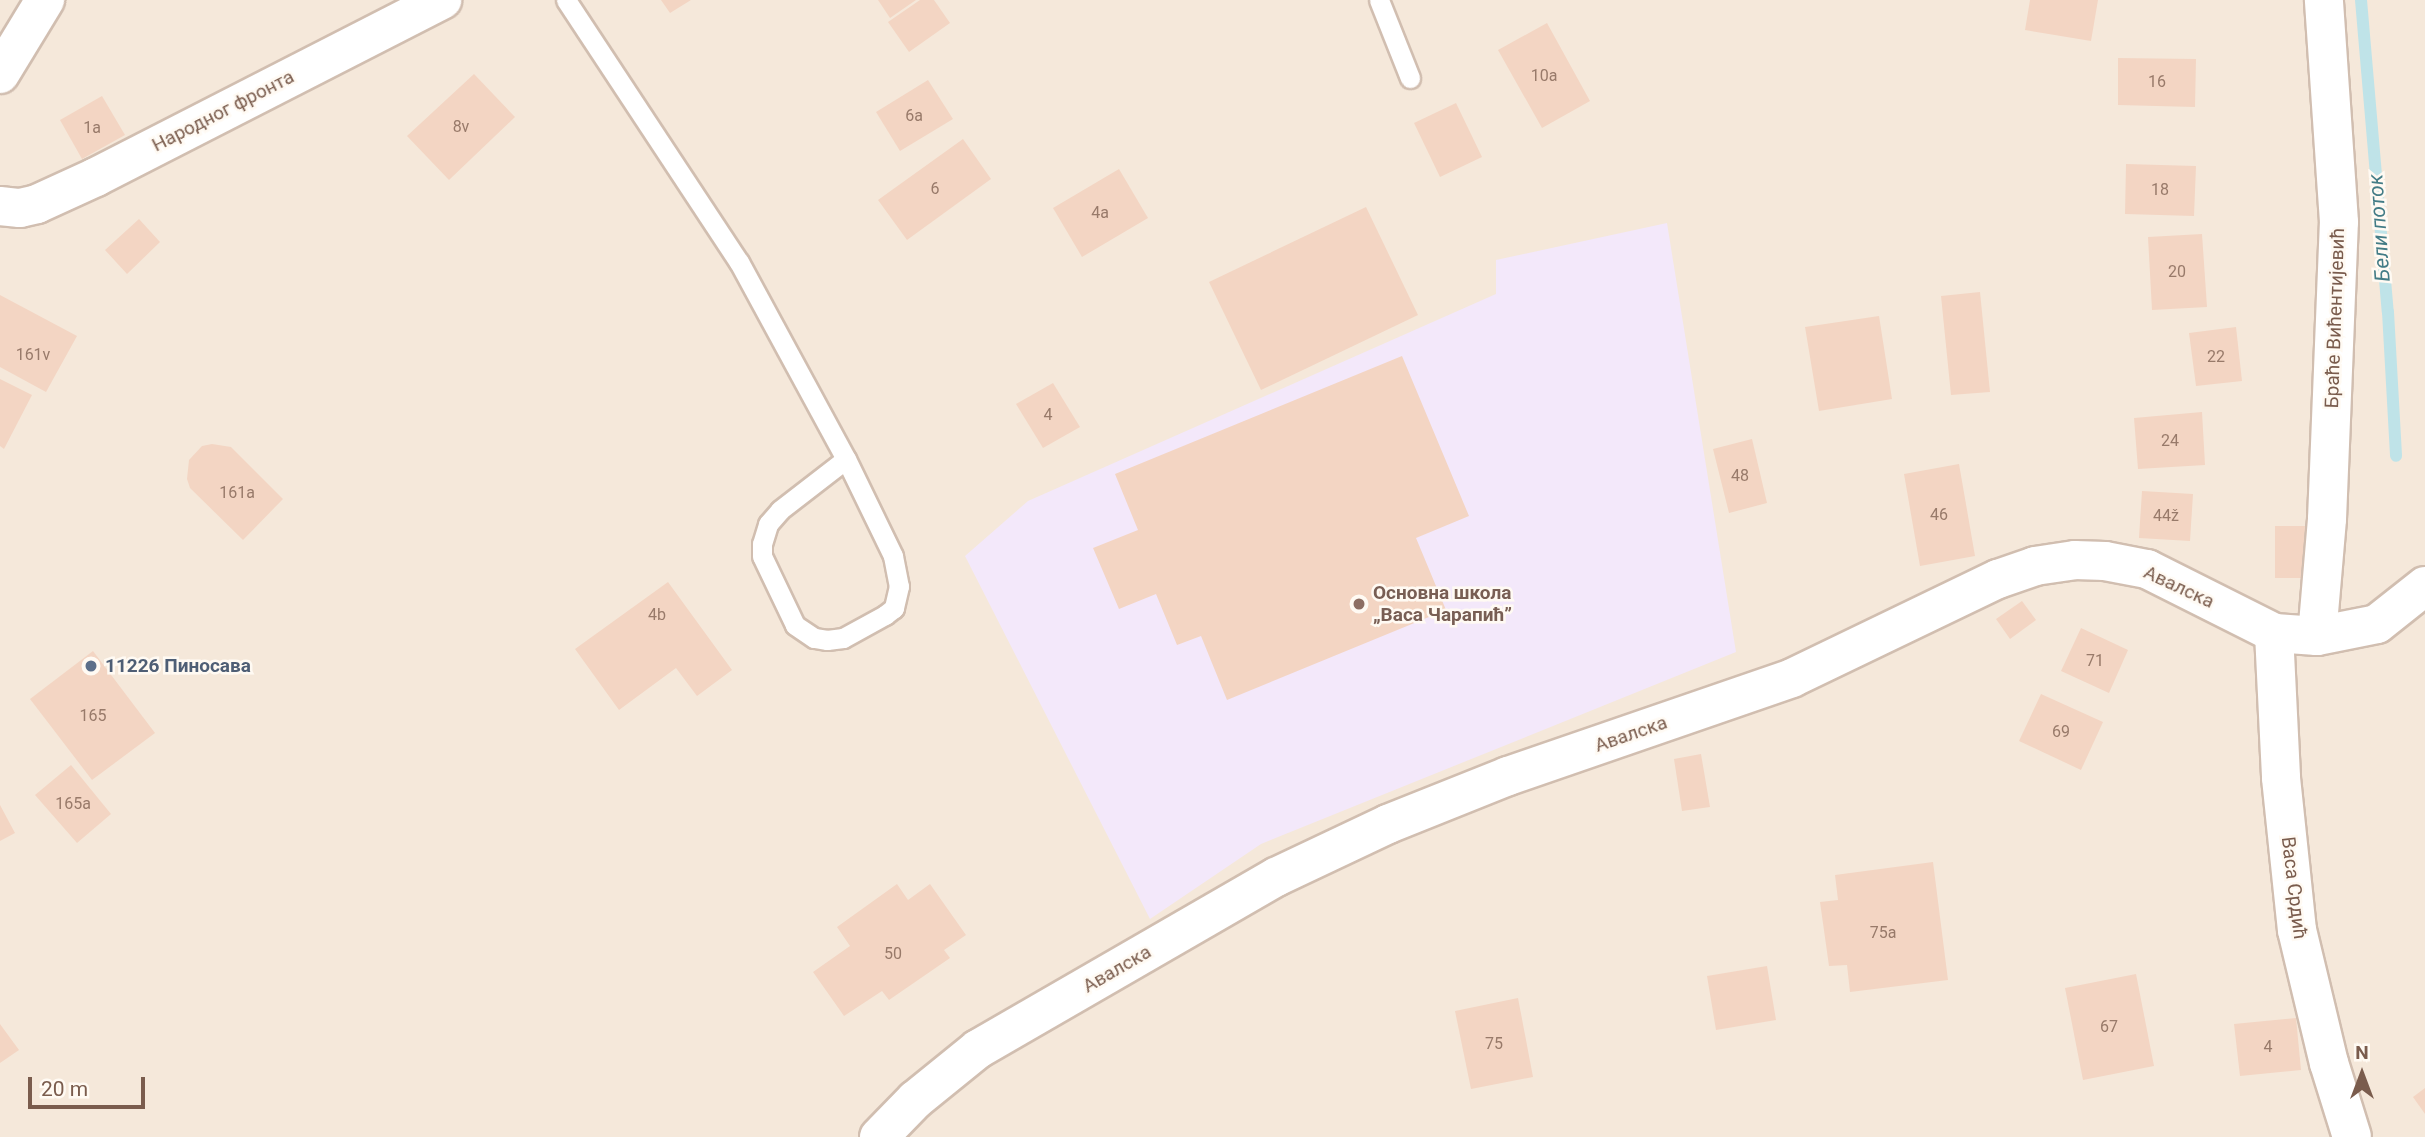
<!DOCTYPE html>
<html>
<head>
<meta charset="utf-8">
<style>
	body { margin:0 }
	#map { position:relative; width:2425px; height:1137px; overflow:hidden; background:#fdf6ec; font-family:Roboto,sans-serif }
	div>[style] { position:absolute }
	[style*='--x'] { left:calc(var(--x)*1px); top:calc(var(--y)*1px); width:calc(var(--w)*1px); rotate:calc(var(--a)*1deg) }
	.residential>* { inset:0; background:#f5e8da }
	.education>* { inset:0; background:#f3e8fa }
	.stream>* { height:12px; margin:-6px; padding:0 6px; transform-origin:6px; border-radius:6px; background:#bfe3e8 }
	.building>* { inset:0; background:#f3d5c3 }
	.roads { filter:drop-shadow(2px 0 #d1beb0) drop-shadow(-2px 0 #d1beb0) drop-shadow(0 2px #d1beb0) drop-shadow(0 -2px #d1beb0) }
	.lane>* { height:19px; margin:-9.5px; padding:0 9.5px; transform-origin:9.5px; border-radius:9.5px; background:#fff }
	.street>* { height:38px; margin:-19px; padding:0 19px; transform-origin:19px; border-radius:19px; background:#fff }
	.secondary>* { height:38px; margin:-19px; padding:0 19px; transform-origin:19px; border-radius:19px; background:#fff }
	.dots>* { width:19px; height:19px; translate:-50% -50%; box-sizing:border-box; border:4px solid #fffaf3; border-radius:50% }
	span { translate:-50% -50%; white-space:nowrap; text-align:center; line-height:1.15; -webkit-text-stroke:5px #fffaf3; paint-order:stroke }
	.number-label { font-size:16px; color:#987a6a }
	.number-label span { -webkit-text-stroke-width:0 }
	.street-label { font-size:19px; color:#7a5c4d }
	.education-label { font-size:19px; color:#785e54; font-weight:700 }
	.left { translate:0 -50%; text-align:left }
	.service-label { font-size:19px; color:#4e5e75; font-weight:700 }
	.water-label { font-size:21px; color:#437c86; font-style:italic }
	.north { position:absolute; left:2327px; top:1039px; width:70px; height:70px; -webkit-text-stroke:5px #fffaf3; paint-order:stroke; rotate:0deg; font-size:19px; font-weight:700; line-height:28px; text-align:center; color:#7a5c4d }
	.north::after { content:''; display:block; margin:auto; width:24px; height:32px; background:#7a5c4d; clip-path:polygon(50% 0,100% 100%,50% 72%,0 100%) }
	.scale { position:absolute; left:28px; top:1077px; width:117px; height:32px; box-sizing:border-box; border:4px solid #7a5c4d; border-top:0; padding-left:9px; font-size:21px; line-height:24px; white-space:nowrap; color:#7a5c4d; -webkit-text-stroke:5px #fffaf3; paint-order:stroke }
</style>
</head>
<body>
<div id="map">
	<div class="residential">
		<div style="clip-path:polygon(0 0,2425px 0,2425px 1137px,0 1137px)"></div>
	</div>
	<div class="education">
		<div style="clip-path:polygon(1667px 223px,1736px 652px,1261px 844px,1150px 919px,965px 556px,1028px 501px,1496px 294px,1496px 260px)"></div>
	</div>
	<div class="stream">
		<div style="--x:2361;--y:0;--w:313;--a:85.1"></div>
		<div style="--x:2388;--y:312;--w:144;--a:86.8"></div>
	</div>
	<div class="building">
		<div style="clip-path:polygon(661px 0,691px 0,670px 13px)"></div>
		<div style="clip-path:polygon(878px 0,916px 0,890px 18px)"></div>
		<div style="clip-path:polygon(920px 0,934px 0,950px 23px,909px 52px,888px 22px)"></div>
		<div style="clip-path:polygon(2030px 0,2098px 0,2091px 41px,2025px 30px)"></div>
		<div style="clip-path:polygon(1547px 23px,1590px 101px,1542px 128px,1498px 50px)"></div>
		<div style="clip-path:polygon(2118px 58px,2196px 59px,2195px 107px,2118px 105px)"></div>
		<div style="clip-path:polygon(474px 74px,515px 117px,449px 180px,407px 136px)"></div>
		<div style="clip-path:polygon(928px 80px,953px 119px,900px 151px,876px 112px)"></div>
		<div style="clip-path:polygon(102px 96px,125px 135px,82px 159px,60px 120px)"></div>
		<div style="clip-path:polygon(1456px 103px,1482px 157px,1440px 177px,1414px 123px)"></div>
		<div style="clip-path:polygon(963px 139px,991px 179px,907px 240px,878px 200px)"></div>
		<div style="clip-path:polygon(2126px 164px,2196px 166px,2194px 216px,2125px 214px)"></div>
		<div style="clip-path:polygon(1119px 169px,1148px 218px,1082px 257px,1053px 208px)"></div>
		<div style="clip-path:polygon(1366px 207px,1418px 315px,1261px 390px,1209px 282px)"></div>
		<div style="clip-path:polygon(139px 219px,160px 242px,127px 274px,105px 250px)"></div>
		<div style="clip-path:polygon(2202px 234px,2207px 307px,2152px 310px,2148px 237px)"></div>
		<div style="clip-path:polygon(1980px 292px,1990px 392px,1951px 395px,1941px 296px)"></div>
		<div style="clip-path:polygon(0 295px,77px 336px,46px 392px,0 367px)"></div>
		<div style="clip-path:polygon(1879px 316px,1892px 399px,1819px 411px,1805px 327px)"></div>
		<div style="clip-path:polygon(2236px 327px,2242px 381px,2196px 386px,2189px 333px)"></div>
		<div style="clip-path:polygon(1402px 356px,1469px 516px,1416px 538px,1446px 610px,1227px 700px,1201px 636px,1177px 645px,1156px 594px,1119px 609px,1093px 548px,1138px 530px,1115px 474px)"></div>
		<div style="clip-path:polygon(0 379px,32px 395px,4px 449px,0 446px)"></div>
		<div style="clip-path:polygon(1053px 383px,1080px 427px,1043px 448px,1016px 404px)"></div>
		<div style="clip-path:polygon(2202px 412px,2205px 465px,2138px 469px,2134px 418px)"></div>
		<div style="clip-path:polygon(1752px 439px,1767px 503px,1729px 513px,1713px 449px)"></div>
		<div style="clip-path:polygon(212px 444px,231px 447px,283px 499px,243px 540px,190px 488px,187px 479px,189px 460px,202px 446px)"></div>
		<div style="clip-path:polygon(1959px 464px,1975px 556px,1920px 566px,1904px 474px)"></div>
		<div style="clip-path:polygon(2142px 491px,2193px 494px,2190px 541px,2139px 538px)"></div>
		<div style="clip-path:polygon(2275px 526px,2305px 526px,2304px 578px,2275px 578px)"></div>
		<div style="clip-path:polygon(668px 582px,732px 670px,697px 696px,676px 668px,619px 710px,575px 649px)"></div>
		<div style="clip-path:polygon(2022px 601px,2036px 620px,2010px 639px,1996px 619px)"></div>
		<div style="clip-path:polygon(2081px 628px,2128px 650px,2109px 693px,2061px 671px)"></div>
		<div style="clip-path:polygon(93px 651px,155px 733px,92px 780px,30px 699px)"></div>
		<div style="clip-path:polygon(2041px 694px,2103px 722px,2081px 770px,2019px 741px)"></div>
		<div style="clip-path:polygon(1701px 754px,1710px 807px,1682px 811px,1674px 759px)"></div>
		<div style="clip-path:polygon(71px 765px,111px 814px,77px 843px,35px 795px)"></div>
		<div style="clip-path:polygon(0 805px,15px 833px,0 841px)"></div>
		<div style="clip-path:polygon(1933px 862px,1948px 980px,1850px 992px,1847px 965px,1829px 966px,1820px 902px,1838px 900px,1835px 875px)"></div>
		<div style="clip-path:polygon(897px 884px,908px 900px,930px 884px,966px 935px,944px 950px,950px 958px,889px 1000px,882px 991px,844px 1016px,813px 972px,850px 946px,837px 927px)"></div>
		<div style="clip-path:polygon(1767px 966px,1776px 1020px,1716px 1030px,1707px 976px)"></div>
		<div style="clip-path:polygon(2136px 974px,2154px 1066px,2083px 1080px,2065px 988px)"></div>
		<div style="clip-path:polygon(1518px 998px,1533px 1077px,1471px 1089px,1455px 1011px)"></div>
		<div style="clip-path:polygon(2296px 1018px,2301px 1070px,2240px 1076px,2234px 1024px)"></div>
		<div style="clip-path:polygon(0 1024px,19px 1050px,0 1063px)"></div>
		<div style="clip-path:polygon(2425px 1088px,2425px 1114px,2413px 1097px)"></div>
	</div>
	<div class="roads">
		<div class="lane">
			<div style="--x:566;--y:0;--w:314;--a:56.6"></div>
			<div style="--x:739;--y:262;--w:224;--a:61.5"></div>
			<div style="--x:846;--y:459;--w:108;--a:64.1"></div>
			<div style="--x:893;--y:556;--w:31;--a:79"></div>
			<div style="--x:899;--y:586;--w:23;--a:103"></div>
			<div style="--x:894;--y:608;--w:11;--a:142"></div>
			<div style="--x:885;--y:615;--w:48;--a:151.3"></div>
			<div style="--x:843;--y:638;--w:16;--a:173"></div>
			<div style="--x:827;--y:640;--w:13;--a:-171"></div>
			<div style="--x:814;--y:638;--w:23;--a:-146"></div>
			<div style="--x:795;--y:625;--w:76;--a:-115.6"></div>
			<div style="--x:762;--y:556;--w:12;--a:-90"></div>
			<div style="--x:762;--y:544;--w:21;--a:-73"></div>
			<div style="--x:768;--y:524;--w:18;--a:-49"></div>
			<div style="--x:780;--y:510;--w:83;--a:-37.7"></div>
			<div style="--x:1379;--y:0;--w:84;--a:68.3"></div>
		</div>
		<div class="street">
			<div style="--x:0;--y:206;--w:20;--a:6"></div>
			<div style="--x:20;--y:208;--w:17;--a:-13"></div>
			<div style="--x:37;--y:204;--w:65;--a:-24.6"></div>
			<div style="--x:96;--y:177;--w:389;--a:-27.1"></div>
			<div style="--x:2274;--y:633;--w:145;--a:87.2"></div>
			<div style="--x:2281;--y:778;--w:153;--a:84"></div>
			<div style="--x:2297;--y:930;--w:137;--a:76.5"></div>
			<div style="--x:2329;--y:1063;--w:77;--a:72.7"></div>
			<div style="--x:2317;--y:636;--w:117;--a:-85.1"></div>
			<div style="--x:2327;--y:519;--w:297;--a:-87.7"></div>
			<div style="--x:2339;--y:222;--w:223;--a:-93.9"></div>
			<div style="--x:879;--y:1137;--w:52;--a:-45.8"></div>
			<div style="--x:915;--y:1100;--w:81;--a:-39"></div>
			<div style="--x:978;--y:1049;--w:344;--a:-30"></div>
			<div style="--x:1276;--y:877;--w:124;--a:-25.3"></div>
			<div style="--x:1388;--y:824;--w:129;--a:-21.8"></div>
			<div style="--x:1508;--y:776;--w:300;--a:-19"></div>
			<div style="--x:1792;--y:678;--w:229;--a:-25.7"></div>
			<div style="--x:1998;--y:579;--w:39;--a:-19"></div>
			<div style="--x:2035;--y:566;--w:40;--a:-8.5"></div>
			<div style="--x:2075;--y:560;--w:30;--a:2"></div>
			<div style="--x:2105;--y:561;--w:43;--a:10.8"></div>
			<div style="--x:2147;--y:569;--w:142;--a:26.7"></div>
			<div style="--x:2274;--y:633;--w:43;--a:4"></div>
			<div style="--x:2317;--y:636;--w:61;--a:-11.3"></div>
			<div style="--x:2377;--y:624;--w:61;--a:-38.4"></div>
		</div>
		<div class="secondary">
			<div style="--x:0;--y:74;--w:87;--a:-58.7"></div>
		</div>
	</div>
	<div class="dots">
		<div style="left:1359px;top:604px;background:#8d6e63"></div>
		<div style="left:91px;top:666px;background:#5c6f8a"></div>
	</div>
	<div class="number-label">
		<span style="left:1544px;top:76px">10a</span>
		<span style="left:2157px;top:82px">16</span>
		<span style="left:914px;top:116px">6a</span>
		<span style="left:461px;top:127px">8v</span>
		<span style="left:92px;top:128px">1a</span>
		<span style="left:935px;top:189px">6</span>
		<span style="left:2160px;top:190px">18</span>
		<span style="left:1100px;top:213px">4a</span>
		<span style="left:2177px;top:272px">20</span>
		<span style="left:33px;top:355px">161v</span>
		<span style="left:2216px;top:357px">22</span>
		<span style="left:1048px;top:415px">4</span>
		<span style="left:2170px;top:441px">24</span>
		<span style="left:1740px;top:476px">48</span>
		<span style="left:237px;top:493px">161a</span>
		<span style="left:1939px;top:515px">46</span>
		<span style="left:2166px;top:516px">44ž</span>
		<span style="left:657px;top:615px">4b</span>
		<span style="left:2095px;top:661px">71</span>
		<span style="left:93px;top:716px">165</span>
		<span style="left:2061px;top:732px">69</span>
		<span style="left:73px;top:804px">165a</span>
		<span style="left:1883px;top:933px">75a</span>
		<span style="left:893px;top:954px">50</span>
		<span style="left:2109px;top:1027px">67</span>
		<span style="left:1494px;top:1044px">75</span>
		<span style="left:2268px;top:1047px">4</span>
	</div>
	<div class="street-label">
		<span style="left:223px;top:111px;rotate:-27deg">Народног фронта</span>
		<span style="left:2335px;top:318px;rotate:-88deg">Браће Вићентијевић</span>
		<span style="left:2179px;top:587px;rotate:25deg">Авалска</span>
		<span style="left:1631px;top:734px;rotate:-19deg">Авалска</span>
		<span style="left:2294px;top:888px;rotate:83deg">Васа Срдић</span>
		<span style="left:1117px;top:969px;rotate:-30deg">Авалска</span>
	</div>
	<div class="education-label">
		<span class="left" style="left:1373px;top:604px">Основна школа<br>„Васа Чарапић”</span>
	</div>
	<div class="service-label">
		<span class="left" style="left:105px;top:666px">11226 Пиносава</span>
	</div>
	<div class="water-label">
		<span style="left:2379px;top:228px;rotate:-94deg">Бели поток</span>
	</div>
	<div class="north">N</div>
	<div class="scale">20 m</div>
</div>
</body>
</html>
